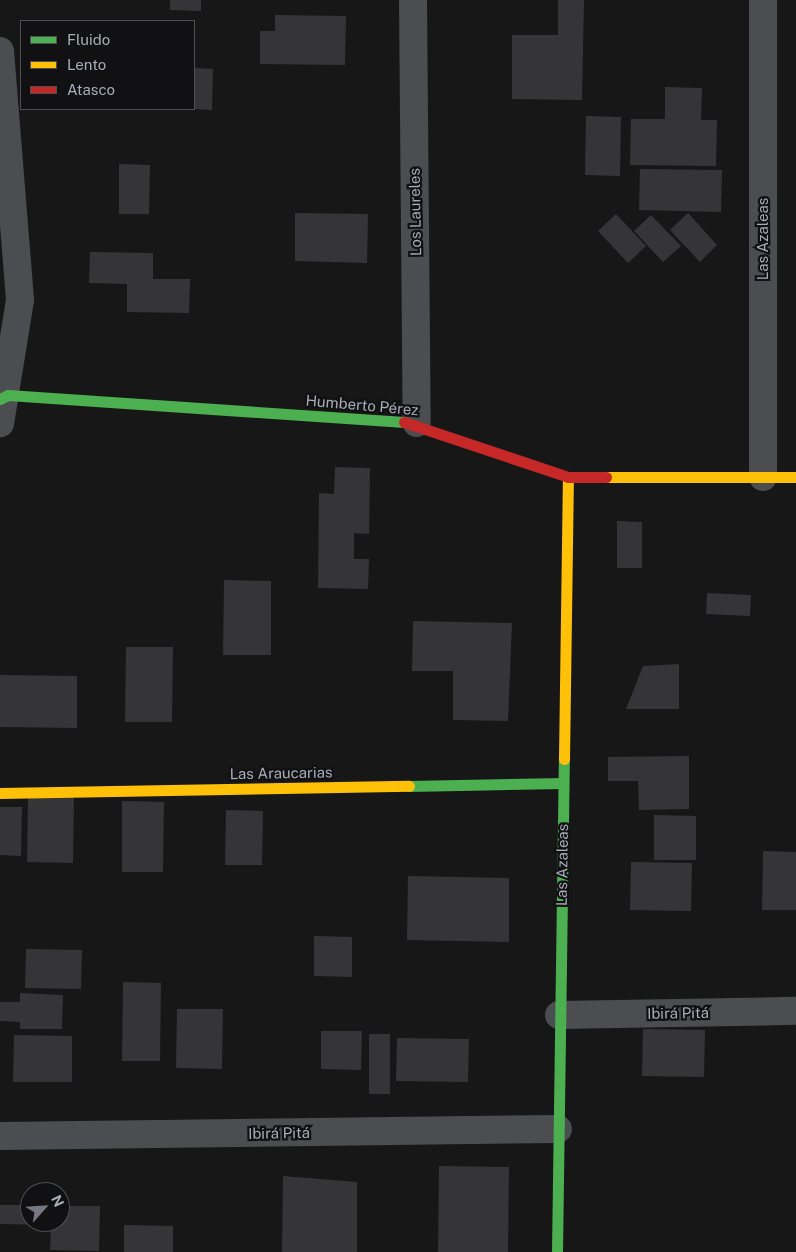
<!DOCTYPE html>
<html>
<head>
<meta charset="utf-8">
<style>
	body { margin:0 }
	#map { position:relative; width:796px; height:1252px; overflow:hidden; background:#171717; font-family:"Public Sans",sans-serif }
	div>[style] { position:absolute }
	[style*='--x'] { left:calc(var(--x)*1px); top:calc(var(--y)*1px); width:calc(var(--w)*1px); rotate:calc(var(--a)*1deg) }
	.building>* { inset:0; background:#353537 }
	.street>* { height:28px; margin:-14px; padding:0 14px; transform-origin:14px; border-radius:14px; background:#4b4d50 }
	.fast>* { height:11px; margin:-5.5px; padding:0 5.5px; transform-origin:5.5px; border-radius:5.5px; background:#4caf50 }
	.slow>* { height:11px; margin:-5.5px; padding:0 5.5px; transform-origin:5.5px; border-radius:5.5px; background:#ffc107 }
	.jam>* { height:11px; margin:-5.5px; padding:0 5.5px; transform-origin:5.5px; border-radius:5.5px; background:#c62828 }
	span { translate:-50% -50%; white-space:nowrap; text-align:center; line-height:1.15; -webkit-text-stroke:4.5px #111113; paint-order:stroke }
	.street-label { font-size:15px; color:#a8adb9 }
	.legend { position:absolute; left:20px; top:20px; width:175px; height:90px; box-sizing:border-box; background:#111113; border:1px solid #4d4f55; margin:0; padding:6px 9px; list-style:none; font-size:15px; color:#a8adb9 }
	.legend li { display:flex; align-items:center; gap:10px; height:25px }
	.legend b { width:25px; border:1px solid #4d4f55 }
	.north { position:absolute; left:20px; top:1182px; width:50px; height:50px; box-sizing:border-box; background:#111113; border:1px solid #4d4f55; border-radius:50%; rotate:64deg; font-size:14px; font-weight:700; line-height:20px; text-align:center; color:#a8adb9 }
	.north::after { content:''; display:block; margin:auto; width:18px; height:22px; background:#757880; clip-path:polygon(50% 0,100% 100%,50% 72%,0 100%) }
</style>
</head>
<body>
<div id="map">
	<div class="building">
		<div style="clip-path:polygon(170px 0,201px 0,201px 11px,170px 10px)"></div>
		<div style="clip-path:polygon(558px 0,584px 0,582px 100px,512px 99px,512px 35px,558px 35px)"></div>
		<div style="clip-path:polygon(275px 15px,346px 16px,345px 65px,260px 64px,260px 31px,275px 31px)"></div>
		<div style="clip-path:polygon(194px 68px,213px 69px,212px 110px,194px 109px)"></div>
		<div style="clip-path:polygon(665px 87px,702px 88px,701px 120px,717px 120px,716px 166px,630px 165px,631px 119px,665px 119px)"></div>
		<div style="clip-path:polygon(586px 116px,621px 117px,620px 176px,585px 175px)"></div>
		<div style="clip-path:polygon(119px 164px,150px 165px,149px 214px,119px 214px)"></div>
		<div style="clip-path:polygon(640px 169px,722px 170px,721px 212px,639px 210px)"></div>
		<div style="clip-path:polygon(295px 213px,368px 214px,367px 263px,295px 261px)"></div>
		<div style="clip-path:polygon(688px 213px,717px 245px,700px 262px,670px 230px)"></div>
		<div style="clip-path:polygon(616px 214px,646px 246px,628px 263px,598px 231px)"></div>
		<div style="clip-path:polygon(651px 215px,681px 246px,663px 262px,634px 231px)"></div>
		<div style="clip-path:polygon(90px 252px,153px 253px,153px 279px,190px 279px,189px 313px,127px 312px,127px 284px,89px 283px)"></div>
		<div style="clip-path:polygon(335px 467px,370px 468px,369px 534px,354px 533px,354px 559px,369px 559px,368px 589px,318px 588px,319px 493px,334px 494px)"></div>
		<div style="clip-path:polygon(617px 521px,642px 522px,642px 568px,617px 568px)"></div>
		<div style="clip-path:polygon(224px 580px,271px 581px,271px 655px,223px 655px)"></div>
		<div style="clip-path:polygon(707px 593px,751px 595px,750px 616px,706px 614px)"></div>
		<div style="clip-path:polygon(413px 621px,512px 623px,508px 721px,453px 720px,453px 671px,412px 671px)"></div>
		<div style="clip-path:polygon(126px 647px,173px 647px,172px 722px,125px 722px)"></div>
		<div style="clip-path:polygon(679px 664px,679px 709px,626px 709px,643px 666px)"></div>
		<div style="clip-path:polygon(0 675px,77px 676px,77px 728px,0 727px)"></div>
		<div style="clip-path:polygon(689px 756px,689px 809px,639px 810px,638px 781px,608px 781px,608px 757px)"></div>
		<div style="clip-path:polygon(28px 796px,74px 796px,73px 863px,27px 862px)"></div>
		<div style="clip-path:polygon(122px 801px,164px 802px,163px 872px,122px 872px)"></div>
		<div style="clip-path:polygon(0 807px,22px 807px,21px 856px,0 855px)"></div>
		<div style="clip-path:polygon(226px 810px,263px 811px,262px 865px,225px 865px)"></div>
		<div style="clip-path:polygon(654px 815px,696px 816px,696px 860px,654px 860px)"></div>
		<div style="clip-path:polygon(763px 851px,796px 852px,796px 910px,762px 910px)"></div>
		<div style="clip-path:polygon(631px 862px,692px 863px,691px 911px,630px 910px)"></div>
		<div style="clip-path:polygon(408px 876px,509px 878px,509px 942px,407px 940px)"></div>
		<div style="clip-path:polygon(314px 936px,352px 937px,352px 977px,314px 976px)"></div>
		<div style="clip-path:polygon(26px 949px,82px 950px,81px 989px,25px 988px)"></div>
		<div style="clip-path:polygon(123px 982px,161px 983px,160px 1061px,122px 1061px)"></div>
		<div style="clip-path:polygon(20px 993px,63px 995px,62px 1029px,20px 1029px,20px 1022px,0 1021px,0 1002px,20px 1002px)"></div>
		<div style="clip-path:polygon(177px 1009px,223px 1009px,222px 1069px,176px 1068px)"></div>
		<div style="clip-path:polygon(643px 1029px,705px 1030px,704px 1077px,642px 1076px)"></div>
		<div style="clip-path:polygon(321px 1031px,362px 1031px,361px 1070px,321px 1069px)"></div>
		<div style="clip-path:polygon(369px 1034px,390px 1034px,390px 1094px,369px 1094px)"></div>
		<div style="clip-path:polygon(14px 1035px,72px 1036px,72px 1082px,13px 1082px)"></div>
		<div style="clip-path:polygon(397px 1038px,469px 1039px,468px 1082px,396px 1081px)"></div>
		<div style="clip-path:polygon(439px 1166px,509px 1167px,508px 1252px,438px 1252px)"></div>
		<div style="clip-path:polygon(283px 1176px,357px 1182px,357px 1252px,282px 1252px)"></div>
		<div style="clip-path:polygon(0 1205px,30px 1205px,30px 1222px,60px 1222px,60px 1206px,100px 1206px,99px 1251px,50px 1250px,51px 1225px,0 1224px)"></div>
		<div style="clip-path:polygon(124px 1225px,173px 1226px,173px 1252px,124px 1252px)"></div>
	</div>
	<div class="street">
		<div style="--x:413;--y:0;--w:423;--a:89.5"></div>
		<div style="--x:763;--y:0;--w:477;--a:90"></div>
		<div style="--x:0;--y:51;--w:250;--a:85.4"></div>
		<div style="--x:20;--y:300;--w:125;--a:99.2"></div>
		<div style="--x:559;--y:1015;--w:237;--a:-1"></div>
		<div style="--x:0;--y:1136;--w:558;--a:-0.72"></div>
	</div>
	<div class="fast">
		<div style="--x:0;--y:399;--w:9;--a:-27"></div>
		<div style="--x:8;--y:395;--w:397;--a:3.9"></div>
		<div style="--x:409;--y:786;--w:154;--a:-1.1"></div>
		<div style="--x:557;--y:1252;--w:493;--a:-89.2"></div>
	</div>
	<div class="slow">
		<div style="--x:606;--y:477;--w:190;--a:0"></div>
		<div style="--x:564;--y:759;--w:282;--a:-89.2"></div>
		<div style="--x:0;--y:793;--w:409;--a:-1"></div>
	</div>
	<div class="jam">
		<div style="--x:404;--y:422;--w:173;--a:18.5"></div>
		<div style="--x:568;--y:477;--w:38;--a:0"></div>
	</div>
	<div class="street-label">
		<span style="left:415px;top:212px;rotate:-91deg">Los Laureles</span>
		<span style="left:763px;top:239px;rotate:-90deg">Las Azaleas</span>
		<span style="left:362px;top:405px;rotate:5deg">Humberto Pérez</span>
		<span style="left:281px;top:773px;rotate:-1deg">Las Araucarias</span>
		<span style="left:562px;top:865px;rotate:-89deg">Las Azaleas</span>
		<span style="left:678px;top:1013px;rotate:-1deg">Ibirá Pitá</span>
		<span style="left:279px;top:1133px;rotate:-1deg">Ibirá Pitá</span>
	</div>
	<ul class="legend">
	<li><b style="height:6px;background:#4caf50"></b>Fluido</li>
	<li><b style="height:6px;background:#ffc107"></b>Lento</li>
	<li><b style="height:6px;background:#c62828"></b>Atasco</li>
	</ul>
	<div class="north">N</div>
</div>
</body>
</html>
